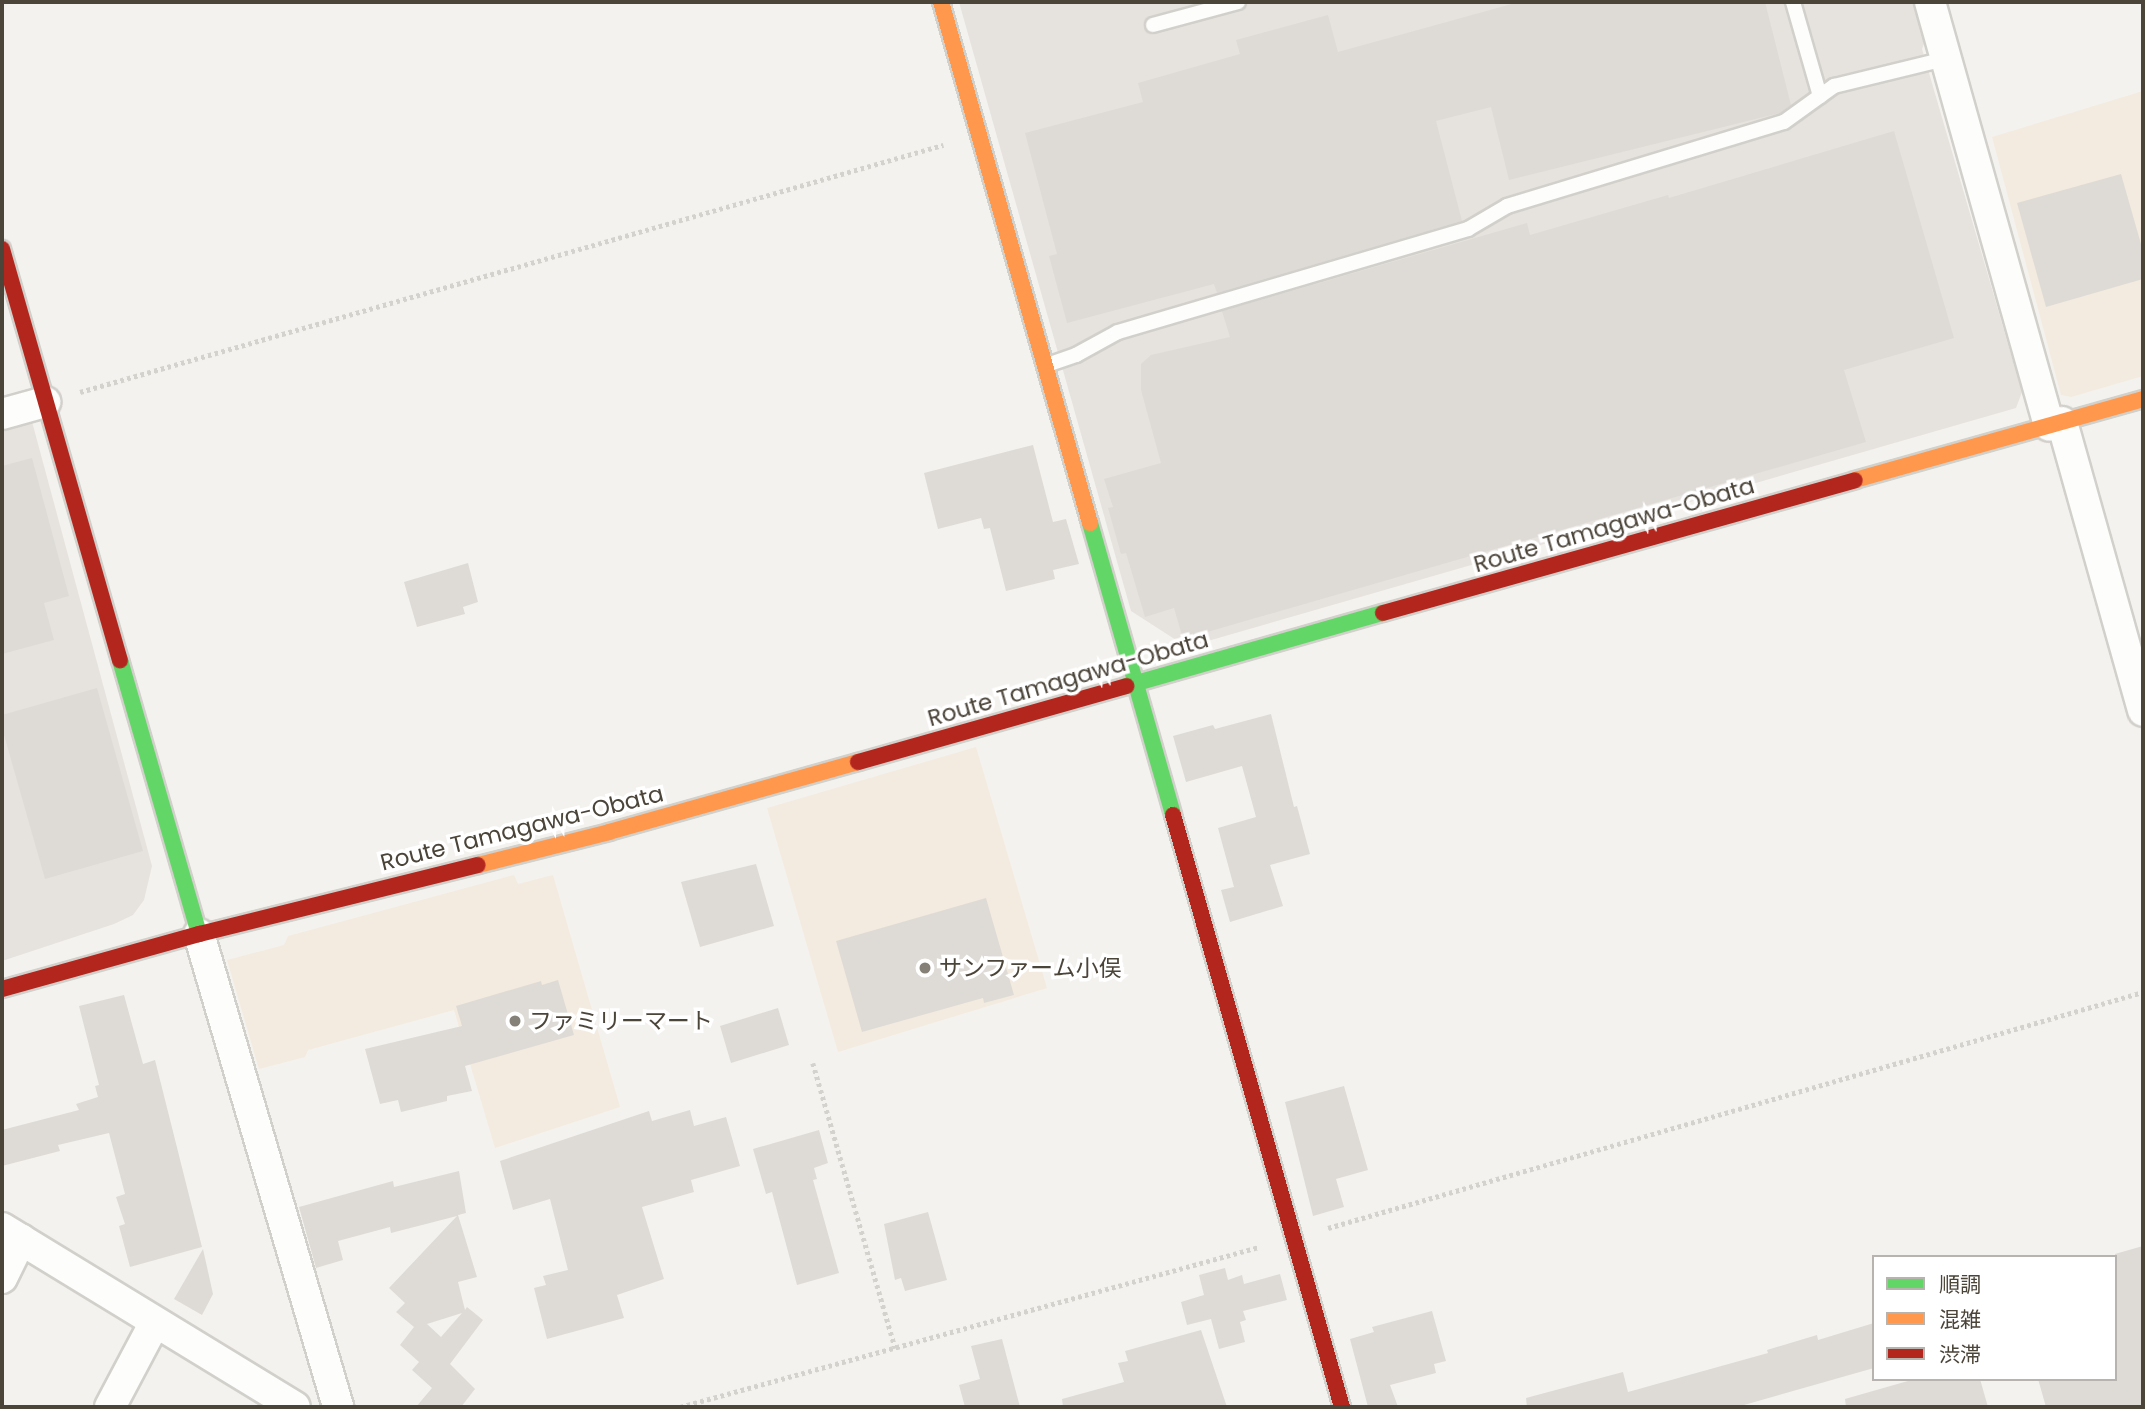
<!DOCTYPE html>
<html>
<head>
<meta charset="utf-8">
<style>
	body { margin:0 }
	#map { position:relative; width:2145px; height:1409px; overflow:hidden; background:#f4f2ee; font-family:Poppins,"Noto Sans JP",sans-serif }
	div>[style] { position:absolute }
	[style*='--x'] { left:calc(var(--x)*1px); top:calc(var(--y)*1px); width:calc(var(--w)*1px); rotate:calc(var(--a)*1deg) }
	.commercial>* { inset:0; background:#f3ebdf }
	.industrial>* { inset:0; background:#e6e2de }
	.building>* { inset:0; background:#dedbd6 }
	.path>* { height:4.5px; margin-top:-2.25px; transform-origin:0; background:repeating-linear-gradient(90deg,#d3d2cc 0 3.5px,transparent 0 7px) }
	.roads { filter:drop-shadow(2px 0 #d2d0cb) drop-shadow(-2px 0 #d2d0cb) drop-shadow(0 2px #d2d0cb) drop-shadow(0 -2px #d2d0cb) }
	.lane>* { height:14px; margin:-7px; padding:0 7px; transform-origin:7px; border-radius:7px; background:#fdfdfc }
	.street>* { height:30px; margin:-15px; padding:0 15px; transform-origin:15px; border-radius:15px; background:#fdfdfc }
	.fast>* { height:16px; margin:-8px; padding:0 8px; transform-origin:8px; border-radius:8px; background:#63d668 }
	.slow>* { height:16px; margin:-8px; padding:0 8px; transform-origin:8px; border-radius:8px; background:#ff974d }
	.jam>* { height:16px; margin:-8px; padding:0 8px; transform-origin:8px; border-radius:8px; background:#b3261e }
	.dots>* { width:19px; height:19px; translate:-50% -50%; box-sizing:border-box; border:4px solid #fff; border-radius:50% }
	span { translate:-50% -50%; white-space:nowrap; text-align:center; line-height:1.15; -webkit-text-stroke:7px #fff; paint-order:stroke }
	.street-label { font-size:23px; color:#4b4439 }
	.poi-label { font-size:23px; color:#4b4439 }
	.left { translate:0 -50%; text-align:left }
	.frame { position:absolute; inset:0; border:4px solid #4b4439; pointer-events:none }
	.legend { position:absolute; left:1872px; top:1255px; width:245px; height:126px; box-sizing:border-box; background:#fff; border:2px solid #b7b4b0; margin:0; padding:9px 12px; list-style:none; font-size:21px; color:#4b4439 }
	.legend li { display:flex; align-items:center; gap:14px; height:35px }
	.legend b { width:35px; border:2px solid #b7b4b0 }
</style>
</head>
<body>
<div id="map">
	<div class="commercial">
		<div style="clip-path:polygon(2143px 91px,2143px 376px,2071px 397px,2061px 395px,1992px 137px)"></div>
		<div style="clip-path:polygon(976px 747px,1047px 988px,838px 1052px,767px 808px)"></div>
		<div style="clip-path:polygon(514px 875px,518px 884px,553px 875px,620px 1107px,495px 1148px,454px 1010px,308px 1050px,305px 1057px,259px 1069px,227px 960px,284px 945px,288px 936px)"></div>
	</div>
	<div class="industrial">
		<div style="clip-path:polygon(959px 2px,1919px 2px,1928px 34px,1922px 49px,2022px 392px,2016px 408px,1187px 647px,1131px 611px)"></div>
		<div style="clip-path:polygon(31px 418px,152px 866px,144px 900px,133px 915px,114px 924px,2px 961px,2px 426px)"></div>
	</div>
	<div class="building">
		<div style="clip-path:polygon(1519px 2px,1765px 2px,1791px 105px,1780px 113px,1509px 180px,1491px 107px,1436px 121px,1462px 221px,1217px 293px,1214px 284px,1067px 323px,1049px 256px,1057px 254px,1025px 133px,1143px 102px,1138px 83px,1240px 54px,1236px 40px,1328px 15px,1338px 52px)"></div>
		<div style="clip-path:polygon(1894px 131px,1954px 338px,1844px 370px,1866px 442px,1183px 639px,1174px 608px,1145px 617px,1126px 553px,1121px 554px,1108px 508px,1113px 507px,1104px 479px,1161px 463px,1141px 390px,1141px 364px,1151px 355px,1230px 337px,1222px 311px,1527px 223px,1530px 235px,1668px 195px,1669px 198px)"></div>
		<div style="clip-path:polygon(2121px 174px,2143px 251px,2143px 279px,2046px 307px,2017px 203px)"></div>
		<div style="clip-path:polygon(1033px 445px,1053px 522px,1066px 519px,1079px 564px,1053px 570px,1055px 579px,1006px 591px,990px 528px,984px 529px,981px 518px,938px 529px,924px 473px)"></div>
		<div style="clip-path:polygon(32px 458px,69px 596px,44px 603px,54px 640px,2px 654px,2px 466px)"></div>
		<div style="clip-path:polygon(468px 563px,478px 602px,463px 607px,465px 614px,417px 627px,404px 582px)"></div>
		<div style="clip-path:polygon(97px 688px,143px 851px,45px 879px,2px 728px,2px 715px)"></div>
		<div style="clip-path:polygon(1271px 714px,1294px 807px,1297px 806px,1310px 854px,1270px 865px,1283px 906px,1230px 922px,1221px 890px,1234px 887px,1218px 828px,1256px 817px,1242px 766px,1186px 782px,1173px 736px,1213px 725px,1215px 729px)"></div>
		<div style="clip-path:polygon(756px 864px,774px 926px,700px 947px,681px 882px)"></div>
		<div style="clip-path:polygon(986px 898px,1014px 995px,984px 1003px,983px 998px,862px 1032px,836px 941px)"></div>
		<div style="clip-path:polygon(558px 980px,574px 1035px,465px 1066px,472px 1091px,447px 1096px,447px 1101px,401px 1112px,398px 1100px,380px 1104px,365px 1049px,462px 1026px,456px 1006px,541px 981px,542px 985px)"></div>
		<div style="clip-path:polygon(124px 995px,143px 1064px,155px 1060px,202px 1247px,130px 1267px,119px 1226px,125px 1224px,116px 1197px,125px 1194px,109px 1133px,58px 1145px,60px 1151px,2px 1166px,2px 1130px,79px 1110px,76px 1104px,98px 1097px,95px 1086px,99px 1085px,79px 1006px)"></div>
		<div style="clip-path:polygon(778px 1008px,789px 1045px,731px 1063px,720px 1026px)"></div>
		<div style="clip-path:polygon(1344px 1086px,1368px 1170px,1336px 1179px,1344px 1207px,1313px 1216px,1285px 1102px)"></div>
		<div style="clip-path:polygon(690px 1110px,694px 1126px,726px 1117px,740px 1166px,691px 1180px,694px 1192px,642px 1207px,664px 1279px,617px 1295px,624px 1318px,547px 1339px,534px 1288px,546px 1285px,543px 1276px,568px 1270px,550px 1199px,513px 1210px,500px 1161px,649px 1111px,652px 1121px)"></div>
		<div style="clip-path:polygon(819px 1130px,828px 1163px,814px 1168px,817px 1179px,813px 1180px,839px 1273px,797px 1285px,772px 1192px,766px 1194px,753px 1149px)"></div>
		<div style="clip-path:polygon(evenodd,459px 1171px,466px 1213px,458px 1215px,477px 1277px,458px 1282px,465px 1310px,467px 1307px,483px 1320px,450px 1364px,475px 1389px,461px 1407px,416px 1407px,432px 1388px,412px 1370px,419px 1362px,400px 1345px,414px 1327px,396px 1312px,405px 1303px,389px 1288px,457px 1216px,391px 1233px,390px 1227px,338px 1241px,343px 1260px,316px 1268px,299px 1207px,393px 1181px,394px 1187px,459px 1171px,462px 1313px,441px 1337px,427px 1324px,462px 1313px)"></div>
		<div style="clip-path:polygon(928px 1212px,947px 1280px,905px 1291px,901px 1278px,895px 1280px,884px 1224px)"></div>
		<div style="clip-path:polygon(2143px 1246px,2143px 1407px,2046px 1407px,2038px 1379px,2115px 1379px,2115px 1254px)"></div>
		<div style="clip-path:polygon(203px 1249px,213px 1294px,202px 1315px,174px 1299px)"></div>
		<div style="clip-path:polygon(1225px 1268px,1228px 1280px,1242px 1275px,1244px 1284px,1280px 1274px,1287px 1300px,1243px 1311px,1246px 1320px,1240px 1322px,1245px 1342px,1219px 1349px,1211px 1319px,1187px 1325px,1181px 1302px,1204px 1295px,1199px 1275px)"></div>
		<div style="clip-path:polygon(1432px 1311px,1446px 1361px,1434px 1364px,1436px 1373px,1390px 1385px,1398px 1407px,1368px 1407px,1350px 1339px,1374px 1332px,1372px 1327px)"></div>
		<div style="clip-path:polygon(1874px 1323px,1874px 1368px,1737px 1407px,1527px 1407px,1526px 1398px,1623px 1372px,1628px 1392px,1768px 1353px,1767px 1350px,1817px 1335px,1818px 1340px)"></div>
		<div style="clip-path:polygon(1201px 1330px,1227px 1407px,1063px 1407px,1062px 1399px,1124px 1382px,1118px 1363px,1128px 1361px,1125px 1351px)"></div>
		<div style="clip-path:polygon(1002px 1339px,1020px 1407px,965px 1407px,959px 1385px,980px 1379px,971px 1346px)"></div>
		<div style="clip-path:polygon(1915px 1379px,1980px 1379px,1988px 1407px,1846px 1407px,1845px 1399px)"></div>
	</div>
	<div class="path">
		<div style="--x:80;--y:392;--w:898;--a:-15.97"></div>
		<div style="--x:813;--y:1063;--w:297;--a:73.9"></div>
		<div style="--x:1328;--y:1228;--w:848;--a:-16.15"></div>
		<div style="--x:680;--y:1407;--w:601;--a:-15.45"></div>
	</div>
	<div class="roads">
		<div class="lane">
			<div style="--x:1793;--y:2;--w:98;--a:74"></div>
			<div style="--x:1153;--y:25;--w:88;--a:-15.1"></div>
			<div style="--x:1047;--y:365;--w:31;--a:-19"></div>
			<div style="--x:1076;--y:355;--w:48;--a:-28.7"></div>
			<div style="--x:1118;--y:332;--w:365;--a:-16.4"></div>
			<div style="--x:1468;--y:229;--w:45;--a:-30.5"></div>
			<div style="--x:1507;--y:206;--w:289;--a:-16.9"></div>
			<div style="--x:1784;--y:122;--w:62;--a:-35.8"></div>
			<div style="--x:1834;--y:86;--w:114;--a:-13.7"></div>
		</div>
		<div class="street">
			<div style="--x:1930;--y:2;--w:440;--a:74.3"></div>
			<div style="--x:2;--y:414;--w:45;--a:-15.6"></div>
			<div style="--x:2062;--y:422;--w:300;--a:74.3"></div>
			<div style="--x:199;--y:934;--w:493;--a:73.6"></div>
			<div style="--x:2;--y:1228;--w:343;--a:31.4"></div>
			<div style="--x:2;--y:1278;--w:43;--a:-64"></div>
			<div style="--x:110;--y:1407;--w:96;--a:-62.1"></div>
		</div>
		<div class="fast">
			<div style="--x:1090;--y:523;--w:304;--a:74.1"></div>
			<div style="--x:120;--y:660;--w:285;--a:73.9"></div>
			<div style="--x:1126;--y:686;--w:267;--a:-15.9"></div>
		</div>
		<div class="slow">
			<div style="--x:941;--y:2;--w:542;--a:74.04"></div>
			<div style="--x:1855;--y:480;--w:299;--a:-15.7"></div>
			<div style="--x:478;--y:865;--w:135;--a:-14.1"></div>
			<div style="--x:609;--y:832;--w:259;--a:-15.7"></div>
		</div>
		<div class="jam">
			<div style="--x:2;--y:249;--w:428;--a:74"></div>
			<div style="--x:1383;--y:613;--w:490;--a:-15.7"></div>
			<div style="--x:858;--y:762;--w:279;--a:-15.8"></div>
			<div style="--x:1173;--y:815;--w:616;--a:74.07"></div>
			<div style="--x:2;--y:989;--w:205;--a:-15.6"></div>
			<div style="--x:199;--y:934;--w:287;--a:-13.9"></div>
		</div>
	</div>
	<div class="dots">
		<div style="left:925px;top:968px;background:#868178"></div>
		<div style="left:515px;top:1021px;background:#868178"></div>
	</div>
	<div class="street-label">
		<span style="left:1614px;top:525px;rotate:-16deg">Route Tamagawa-Obata</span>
		<span style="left:1068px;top:679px;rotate:-16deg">Route Tamagawa-Obata</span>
		<span style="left:522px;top:828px;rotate:-14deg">Route Tamagawa-Obata</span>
	</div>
	<div class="poi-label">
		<span class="left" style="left:939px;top:968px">サンファーム小俣</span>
		<span class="left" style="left:529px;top:1021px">ファミリーマート</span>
	</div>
	<div class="frame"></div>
	<ul class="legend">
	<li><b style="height:9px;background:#63d668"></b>順調</li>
	<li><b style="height:9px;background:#ff974d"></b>混雑</li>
	<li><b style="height:9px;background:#b3261e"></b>渋滞</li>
	</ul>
</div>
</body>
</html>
